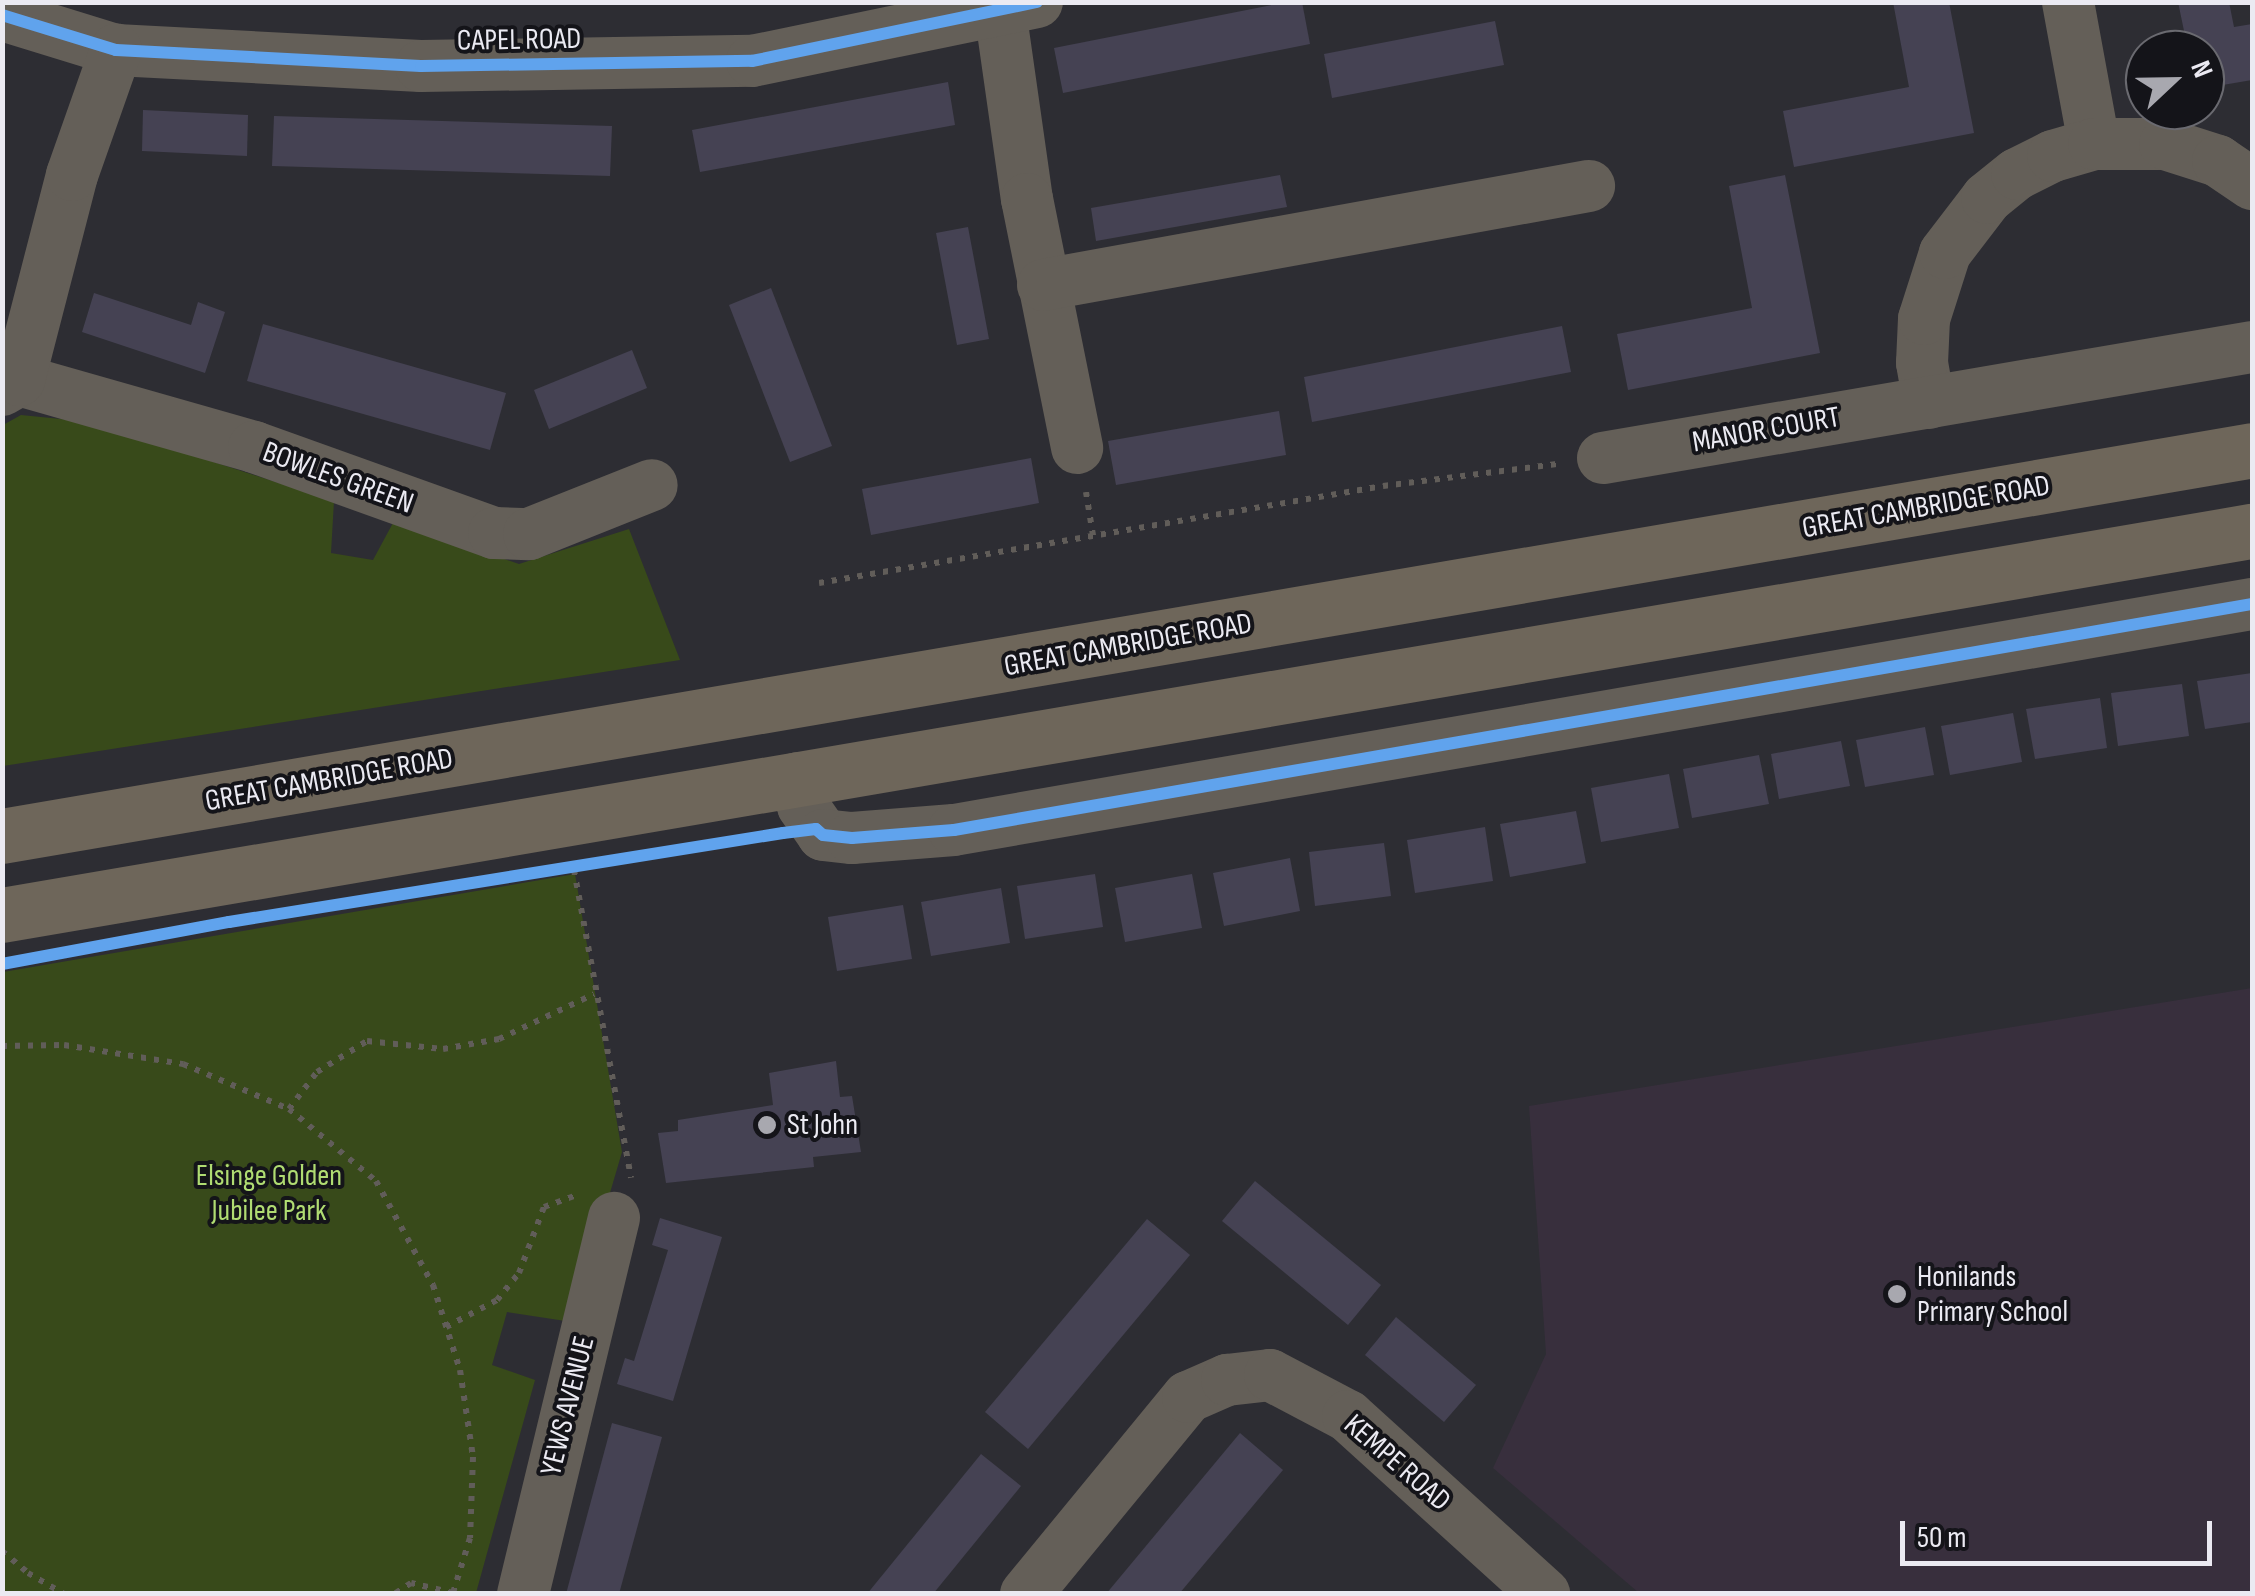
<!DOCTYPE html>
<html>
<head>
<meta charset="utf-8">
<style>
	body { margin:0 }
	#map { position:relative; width:2255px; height:1596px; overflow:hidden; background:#2d2d33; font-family:"Sofia Sans Condensed",sans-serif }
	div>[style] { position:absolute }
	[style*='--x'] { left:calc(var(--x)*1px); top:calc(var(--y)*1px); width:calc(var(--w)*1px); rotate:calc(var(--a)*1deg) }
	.education>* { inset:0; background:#382f3d }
	.green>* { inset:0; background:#384a1a }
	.building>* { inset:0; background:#454253 }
	.path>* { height:6px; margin-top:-3px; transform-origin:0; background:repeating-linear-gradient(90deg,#615d59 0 5px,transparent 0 13px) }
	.minor>* { height:52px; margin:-26px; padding:0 26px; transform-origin:26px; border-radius:26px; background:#645f58 }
	.highway>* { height:55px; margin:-27.5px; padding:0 27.5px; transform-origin:27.5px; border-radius:27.5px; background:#6e665a }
	.cycleway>* { height:12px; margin:-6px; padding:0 6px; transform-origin:6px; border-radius:6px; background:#60a3ed }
	.dots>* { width:28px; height:28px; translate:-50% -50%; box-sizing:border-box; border:5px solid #141419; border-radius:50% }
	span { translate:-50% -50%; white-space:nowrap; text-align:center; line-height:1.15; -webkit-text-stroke:8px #141419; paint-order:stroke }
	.street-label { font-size:30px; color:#ebeaf2 }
	.poi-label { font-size:30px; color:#ebeaf2 }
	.left { translate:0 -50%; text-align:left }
	.park-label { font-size:30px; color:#b0dc72 }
	.frame { position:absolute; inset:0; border:5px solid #ebeaf2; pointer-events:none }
	.north { position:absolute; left:2125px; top:30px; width:100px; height:100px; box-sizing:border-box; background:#141419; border:2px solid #6a6a70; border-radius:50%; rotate:68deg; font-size:28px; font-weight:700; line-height:40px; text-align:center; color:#ebeaf2 }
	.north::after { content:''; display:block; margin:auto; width:35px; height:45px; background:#a8a8af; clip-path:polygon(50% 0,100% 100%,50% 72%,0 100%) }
	.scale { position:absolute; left:1900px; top:1521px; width:312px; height:45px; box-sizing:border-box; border:5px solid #ebeaf2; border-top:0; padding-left:12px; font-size:30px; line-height:35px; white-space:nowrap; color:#ebeaf2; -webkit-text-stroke:8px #141419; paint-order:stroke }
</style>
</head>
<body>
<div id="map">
	<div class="education">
		<div style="clip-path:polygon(2252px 988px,2252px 1593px,1639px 1593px,1493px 1468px,1546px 1354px,1529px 1106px)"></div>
	</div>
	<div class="green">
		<div style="clip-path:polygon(21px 415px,91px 422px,334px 501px,331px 553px,373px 560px,394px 521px,519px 564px,629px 529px,680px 660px,3px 766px,3px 425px)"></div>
		<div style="clip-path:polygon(575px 874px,622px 1152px,572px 1322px,507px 1312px,492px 1365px,535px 1380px,476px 1593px,3px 1594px,3px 972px)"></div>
	</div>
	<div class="building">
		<div style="clip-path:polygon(1287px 2px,1302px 2px,1310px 44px,1063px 93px,1054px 48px)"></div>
		<div style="clip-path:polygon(1893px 2px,1949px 2px,1974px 133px,1794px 167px,1783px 111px,1909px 87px)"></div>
		<div style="clip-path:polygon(2178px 2px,2229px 2px,2234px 27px,2252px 24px,2252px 80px,2205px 88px,2205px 50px,2188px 50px)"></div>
		<div style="clip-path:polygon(1495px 21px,1504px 65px,1332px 98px,1324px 54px)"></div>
		<div style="clip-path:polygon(948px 82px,955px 125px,700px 172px,692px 130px)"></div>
		<div style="clip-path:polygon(143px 110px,248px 115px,247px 156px,142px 151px)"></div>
		<div style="clip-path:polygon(274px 116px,612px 126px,610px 176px,272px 166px)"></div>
		<div style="clip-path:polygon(1280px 175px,1287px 207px,1096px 241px,1091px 208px)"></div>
		<div style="clip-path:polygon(1785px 175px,1820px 353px,1628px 390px,1617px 334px,1752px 308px,1729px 186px)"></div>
		<div style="clip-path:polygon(968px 227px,989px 339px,957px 345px,936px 233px)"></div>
		<div style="clip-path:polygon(771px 288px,832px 446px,790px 462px,729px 305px)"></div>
		<div style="clip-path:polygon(94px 293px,191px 325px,198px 302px,225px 312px,205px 373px,82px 332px)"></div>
		<div style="clip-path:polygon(263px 324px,506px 393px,490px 450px,247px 381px)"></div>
		<div style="clip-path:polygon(1562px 326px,1571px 372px,1312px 422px,1304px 377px)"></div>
		<div style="clip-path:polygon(632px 350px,647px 388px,549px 429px,534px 390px)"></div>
		<div style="clip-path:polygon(1279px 411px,1286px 455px,1116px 485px,1108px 441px)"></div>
		<div style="clip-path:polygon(1031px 458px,1039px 503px,871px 535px,862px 489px)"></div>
		<div style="clip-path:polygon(2252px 673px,2252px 722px,2205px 729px,2197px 681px)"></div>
		<div style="clip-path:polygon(2182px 684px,2189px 736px,2118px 746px,2111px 693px)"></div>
		<div style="clip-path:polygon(2100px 698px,2107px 748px,2035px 759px,2026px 709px)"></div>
		<div style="clip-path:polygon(2013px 713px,2022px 762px,1950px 775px,1941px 726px)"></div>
		<div style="clip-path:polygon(1925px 727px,1934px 775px,1865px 787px,1856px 740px)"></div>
		<div style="clip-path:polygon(1841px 741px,1850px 786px,1779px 799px,1771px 754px)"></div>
		<div style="clip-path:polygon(1759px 755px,1769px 804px,1692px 818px,1683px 769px)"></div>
		<div style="clip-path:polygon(1669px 774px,1679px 828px,1601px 842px,1591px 788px)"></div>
		<div style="clip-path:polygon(1576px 811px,1586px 863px,1510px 877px,1500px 824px)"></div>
		<div style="clip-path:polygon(1485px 827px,1493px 881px,1415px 893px,1407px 840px)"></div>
		<div style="clip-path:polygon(1384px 843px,1391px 896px,1315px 906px,1309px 852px)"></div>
		<div style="clip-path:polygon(1290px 858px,1300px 911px,1224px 926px,1213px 873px)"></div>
		<div style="clip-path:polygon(1095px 874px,1103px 927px,1025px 939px,1017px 886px)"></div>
		<div style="clip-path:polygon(1192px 874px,1202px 928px,1125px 942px,1115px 888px)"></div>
		<div style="clip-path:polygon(1001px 888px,1010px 943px,931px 956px,921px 902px)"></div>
		<div style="clip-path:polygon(903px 905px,912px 959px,837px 971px,828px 917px)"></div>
		<div style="clip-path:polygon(836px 1061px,840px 1097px,852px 1096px,861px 1152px,813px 1157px,814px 1167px,666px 1183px,658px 1133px,678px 1131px,678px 1120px,773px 1105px,769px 1073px)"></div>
		<div style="clip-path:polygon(1255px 1181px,1381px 1285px,1348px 1325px,1222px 1221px)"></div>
		<div style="clip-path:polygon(660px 1218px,722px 1237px,673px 1401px,617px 1384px,625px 1358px,634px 1361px,668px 1250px,652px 1245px)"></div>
		<div style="clip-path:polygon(1147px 1219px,1190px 1255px,1028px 1449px,985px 1412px)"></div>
		<div style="clip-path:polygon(1396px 1317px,1476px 1385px,1444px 1422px,1365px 1355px)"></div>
		<div style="clip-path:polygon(612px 1423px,662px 1437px,619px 1594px,566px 1594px)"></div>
		<div style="clip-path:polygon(1240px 1433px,1283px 1470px,1179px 1594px,1106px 1594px)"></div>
		<div style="clip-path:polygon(981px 1454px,1021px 1486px,933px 1594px,867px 1594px)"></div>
	</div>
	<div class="path">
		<div style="--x:1086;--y:492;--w:44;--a:80.8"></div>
		<div style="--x:819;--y:583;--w:572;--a:-9.76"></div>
		<div style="--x:1383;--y:486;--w:175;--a:-7.2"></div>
		<div style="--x:574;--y:870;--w:313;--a:79.5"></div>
		<div style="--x:2;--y:1046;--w:62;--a:-0.9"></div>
		<div style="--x:64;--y:1045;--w:121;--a:9.1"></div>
		<div style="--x:183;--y:1064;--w:115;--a:23"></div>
		<div style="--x:289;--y:1109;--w:113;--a:39.6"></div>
		<div style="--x:376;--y:1181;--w:119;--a:61.3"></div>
		<div style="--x:433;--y:1285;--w:89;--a:72.4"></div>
		<div style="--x:460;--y:1370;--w:88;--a:81.5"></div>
		<div style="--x:473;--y:1457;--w:81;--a:92.1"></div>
		<div style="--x:470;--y:1538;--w:58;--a:107.2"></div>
		<div style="--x:453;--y:1593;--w:43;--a:-166.6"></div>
		<div style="--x:411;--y:1583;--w:20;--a:147"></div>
		<div style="--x:289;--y:1109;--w:46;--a:-52.9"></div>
		<div style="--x:317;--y:1072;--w:59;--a:-31.8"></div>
		<div style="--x:367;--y:1041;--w:76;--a:6"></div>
		<div style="--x:443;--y:1049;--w:57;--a:-10.1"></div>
		<div style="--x:499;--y:1039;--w:105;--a:-25.3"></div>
		<div style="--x:446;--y:1327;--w:58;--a:-27.9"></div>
		<div style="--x:497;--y:1300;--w:35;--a:-51"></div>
		<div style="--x:519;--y:1273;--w:71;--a:-69.3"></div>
		<div style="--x:544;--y:1207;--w:35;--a:-20"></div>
		<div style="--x:2;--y:1551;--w:34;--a:40"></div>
		<div style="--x:28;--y:1573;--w:42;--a:30.3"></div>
	</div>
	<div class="minor">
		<div style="--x:2068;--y:2;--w:144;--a:79.6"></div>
		<div style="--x:1000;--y:10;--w:191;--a:81.9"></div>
		<div style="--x:1027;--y:199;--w:254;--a:78.6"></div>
		<div style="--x:2;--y:15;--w:119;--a:17.1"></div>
		<div style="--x:116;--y:50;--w:305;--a:3"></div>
		<div style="--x:421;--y:66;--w:331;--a:-0.9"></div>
		<div style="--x:752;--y:61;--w:291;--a:-11.7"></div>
		<div style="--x:1043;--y:285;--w:555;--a:-10.28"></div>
		<div style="--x:19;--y:380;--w:244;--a:15.9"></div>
		<div style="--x:254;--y:447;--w:255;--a:19.7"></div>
		<div style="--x:494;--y:533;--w:35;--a:2"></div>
		<div style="--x:529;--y:534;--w:132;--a:-21.7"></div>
		<div style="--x:2;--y:390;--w:20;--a:-30"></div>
		<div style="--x:19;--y:380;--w:212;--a:-75.5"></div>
		<div style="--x:72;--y:175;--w:133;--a:-70.6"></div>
		<div style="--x:1929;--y:403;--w:41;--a:-99.9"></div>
		<div style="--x:1922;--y:363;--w:44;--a:-87.4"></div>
		<div style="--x:1924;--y:319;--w:69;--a:-72.3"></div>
		<div style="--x:1945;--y:253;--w:69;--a:-52.6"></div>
		<div style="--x:1987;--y:198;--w:38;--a:-39"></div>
		<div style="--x:2017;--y:174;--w:40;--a:-26.6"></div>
		<div style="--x:2053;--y:156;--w:43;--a:-16.3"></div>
		<div style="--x:2094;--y:144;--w:71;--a:0"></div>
		<div style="--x:2165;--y:144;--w:56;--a:17.8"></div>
		<div style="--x:2218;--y:161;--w:41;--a:34.1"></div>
		<div style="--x:1603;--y:458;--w:658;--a:-9.71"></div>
		<div style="--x:798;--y:778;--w:28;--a:80"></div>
		<div style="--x:803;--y:806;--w:35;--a:55"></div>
		<div style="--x:823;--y:835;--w:29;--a:6"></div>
		<div style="--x:852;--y:838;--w:102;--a:-4.5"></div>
		<div style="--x:954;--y:830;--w:1318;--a:-9.88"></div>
		<div style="--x:523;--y:1594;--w:387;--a:-76.4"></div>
		<div style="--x:1026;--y:1594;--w:255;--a:-50.6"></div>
		<div style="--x:1188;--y:1397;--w:43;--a:-23.6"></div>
		<div style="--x:1227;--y:1380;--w:43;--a:-6.6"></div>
		<div style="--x:1270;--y:1375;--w:88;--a:27.7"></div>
		<div style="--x:1348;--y:1416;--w:265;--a:42.2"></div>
	</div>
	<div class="highway">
		<div style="--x:2;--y:836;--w:2283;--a:-9.73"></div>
		<div style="--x:2;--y:915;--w:2283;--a:-9.69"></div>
	</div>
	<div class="cycleway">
		<div style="--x:2;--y:15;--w:119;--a:17.1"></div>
		<div style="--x:116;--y:50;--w:305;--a:3"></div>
		<div style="--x:421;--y:66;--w:331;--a:-0.9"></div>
		<div style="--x:752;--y:61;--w:291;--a:-11.7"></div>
		<div style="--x:2;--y:964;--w:231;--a:-10.5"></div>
		<div style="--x:229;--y:922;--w:561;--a:-9.13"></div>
		<div style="--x:783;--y:833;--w:33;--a:-7"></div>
		<div style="--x:816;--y:829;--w:9;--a:41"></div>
		<div style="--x:823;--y:835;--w:29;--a:6"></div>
		<div style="--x:852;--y:838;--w:102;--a:-4.5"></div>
		<div style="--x:954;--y:830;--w:1318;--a:-9.88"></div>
	</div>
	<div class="dots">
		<div style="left:767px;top:1125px;background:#a8a8af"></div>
		<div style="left:1897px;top:1294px;background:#a8a8af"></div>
	</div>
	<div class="street-label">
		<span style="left:519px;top:40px;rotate:-1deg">CAPEL ROAD</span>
		<span style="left:1766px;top:430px;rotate:-10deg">MANOR COURT</span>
		<span style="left:338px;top:478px;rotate:20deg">BOWLES GREEN</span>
		<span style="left:1926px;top:507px;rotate:-10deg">GREAT CAMBRIDGE ROAD</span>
		<span style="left:1128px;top:645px;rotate:-10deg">GREAT CAMBRIDGE ROAD</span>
		<span style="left:329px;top:780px;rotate:-10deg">GREAT CAMBRIDGE ROAD</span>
		<span style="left:568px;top:1406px;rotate:-76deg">YEWS AVENUE</span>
		<span style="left:1397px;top:1463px;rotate:41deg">KEMPE ROAD</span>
	</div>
	<div class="poi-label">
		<span class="left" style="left:787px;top:1125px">St John</span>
		<span class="left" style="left:1917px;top:1294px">Honilands<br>Primary School</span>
	</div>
	<div class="park-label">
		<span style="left:269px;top:1193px">Elsinge Golden<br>Jubilee Park</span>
	</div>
	<div class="frame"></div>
	<div class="north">N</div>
	<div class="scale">50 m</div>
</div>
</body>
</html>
